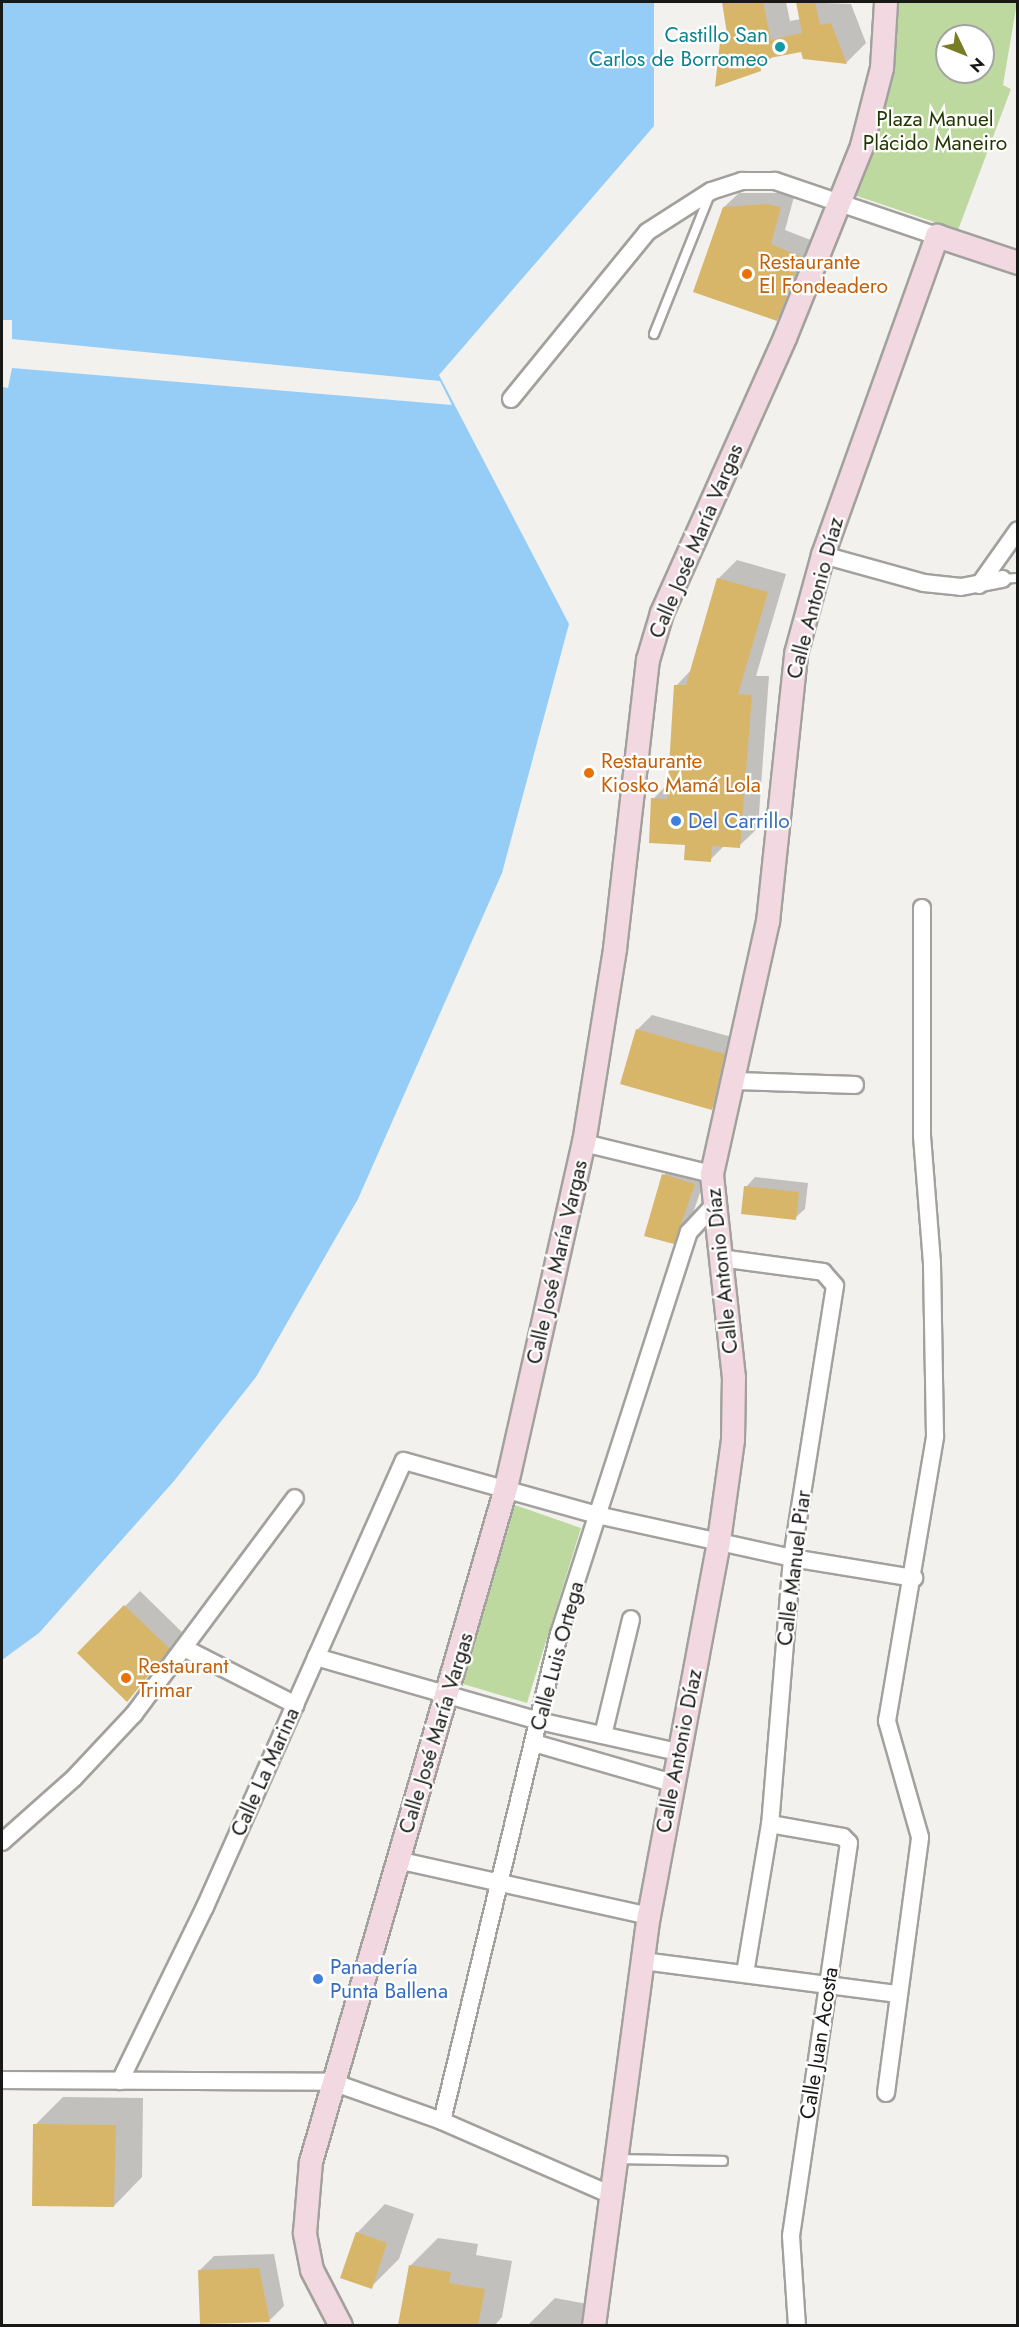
<!DOCTYPE html>
<html>
<head>
<meta charset="utf-8">
<style>
	body { margin:0 }
	#map { position:relative; width:1019px; height:2327px; overflow:hidden; background:#f2f1ed; font-family:Jost,sans-serif }
	div>[style] { position:absolute }
	[style*='--x'] { left:calc(var(--x)*1px); top:calc(var(--y)*1px); width:calc(var(--w)*1px); rotate:calc(var(--a)*1deg) }
	.green>* { inset:0; background:#bed9a0 }
	.water>* { inset:0; background:#96cdf7 }
	.pier>* { inset:0; background:#f2f1ed }
	.shadow>* { inset:0; background:#0003 }
	.building>* { inset:0; background:#d8b669 }
	.roads { filter:drop-shadow(2px 0 #a2a19d) drop-shadow(-2px 0 #a2a19d) drop-shadow(0 2px #a2a19d) drop-shadow(0 -2px #a2a19d) }
	.lane>* { height:8px; margin:-4px; padding:0 4px; transform-origin:4px; border-radius:4px; background:#fff }
	.street>* { height:16px; margin:-8px; padding:0 8px; transform-origin:8px; border-radius:8px; background:#fff }
	.secondary>* { height:22px; margin:-11px; padding:0 11px; transform-origin:11px; border-radius:11px; background:#f2d8e0 }
	.dots>* { width:16px; height:16px; translate:-50% -50%; box-sizing:border-box; border:3px solid #fff; border-radius:50% }
	span { translate:-50% -50%; white-space:nowrap; text-align:center; line-height:1.15; -webkit-text-stroke:4.5px #fff; paint-order:stroke }
	.culture-label { font-size:21px; color:#0d838f }
	.right { translate:-100% -50%; text-align:right }
	.park-label { font-size:21px; color:#233701 }
	.food-label { font-size:21px; color:#c56008 }
	.left { translate:0 -50%; text-align:left }
	.street-label { font-size:21px; color:#181816 }
	.shop-label { font-size:21px; color:#366cbe }
	.frame { position:absolute; inset:0; border:3px solid #181816; pointer-events:none }
	.north { position:absolute; left:935px; top:24px; width:60px; height:60px; box-sizing:border-box; background:#fff; border:2px solid #a3a3a2; border-radius:50%; rotate:133deg; font-size:16px; font-weight:700; line-height:24px; text-align:center; color:#181816 }
	.north::after { content:''; display:block; margin:auto; width:21px; height:27px; background:#777c25; clip-path:polygon(50% 0,100% 100%,50% 72%,0 100%) }
</style>
</head>
<body>
<div id="map">
	<div class="green">
		<div style="clip-path:polygon(evenodd,894px 2px,1017px 2px,1003px 85px,1011px 89px,958px 230px,854px 195px,886px 98px,894px 2px,947px 36px,983px 36px,983px 72px,947px 72px,947px 36px)"></div>
		<div style="clip-path:polygon(515px 1505px,581px 1528px,527px 1703px,463px 1684px)"></div>
	</div>
	<div class="water">
		<div style="clip-path:polygon(2px 2px,654px 2px,654px 126px,439px 375px,569px 624px,502px 873px,358px 1199px,256px 1377px,174px 1481px,39px 1633px,2px 1660px)"></div>
	</div>
	<div class="pier">
		<div style="clip-path:polygon(2px 320px,12px 320px,12px 339px,440px 381px,452px 405px,12px 368px,8px 388px,2px 387px)"></div>
	</div>
	<div class="shadow">
		<div style="clip-path:polygon(723px 2px,786px 2px,790px 21px,801px 19px,797px 2px,851px 4px,866px 43px,847px 62px,805px 58px,802px 50px,774px 55px,760px 69px,721px 43px,729px 35px)"></div>
		<div style="clip-path:polygon(739px 193px,795px 193px,785px 230px,816px 242px,792px 304px,777px 319px,724px 207px)"></div>
		<div style="clip-path:polygon(737px 560px,786px 574px,756px 676px,769px 676px,758px 828px,739px 846px,724px 846px,710px 860px,686px 843px,653px 799px,670px 782px,676px 686px,692px 669px,718px 579px)"></div>
		<div style="clip-path:polygon(652px 1015px,739px 1039px,727px 1093px,712px 1108px,637px 1030px)"></div>
		<div style="clip-path:polygon(678px 1161px,708px 1169px,688px 1228px,674px 1243px,664px 1175px)"></div>
		<div style="clip-path:polygon(755px 1177px,808px 1183px,805px 1209px,795px 1218px,746px 1187px)"></div>
		<div style="clip-path:polygon(140px 1591px,183px 1633px,127px 1700px,79px 1653px)"></div>
		<div style="clip-path:polygon(63px 2097px,143px 2098px,142px 2177px,114px 2206px,35px 2125px)"></div>
		<div style="clip-path:polygon(385px 2204px,414px 2214px,399px 2259px,371px 2287px,357px 2233px)"></div>
		<div style="clip-path:polygon(438px 2238px,478px 2244px,476px 2255px,512px 2261px,502px 2317px,494px 2326px,399px 2326px,410px 2266px)"></div>
		<div style="clip-path:polygon(274px 2254px,284px 2306px,270px 2320px,199px 2271px,214px 2256px)"></div>
		<div style="clip-path:polygon(555px 2298px,598px 2306px,594px 2326px,527px 2326px)"></div>
	</div>
	<div class="building">
		<div style="clip-path:polygon(722px 2px,763px 2px,771px 40px,802px 33px,796px 2px,815px 2px,820px 25px,831px 23px,847px 64px,803px 59px,801px 52px,760px 60px,761px 71px,715px 87px,720px 42px,728px 40px)"></div>
		<div style="clip-path:polygon(766px 204px,781px 207px,771px 244px,802px 257px,777px 321px,693px 292px,723px 207px)"></div>
		<div style="clip-path:polygon(717px 578px,768px 592px,738px 694px,752px 695px,740px 848px,712px 846px,711px 862px,684px 860px,685px 845px,649px 843px,651px 798px,667px 799px,674px 685px,686px 685px)"></div>
		<div style="clip-path:polygon(636px 1029px,725px 1054px,712px 1110px,620px 1084px)"></div>
		<div style="clip-path:polygon(662px 1174px,695px 1184px,674px 1244px,644px 1236px)"></div>
		<div style="clip-path:polygon(744px 1186px,799px 1192px,796px 1220px,741px 1214px)"></div>
		<div style="clip-path:polygon(124px 1605px,170px 1649px,127px 1702px,77px 1653px)"></div>
		<div style="clip-path:polygon(33px 2124px,116px 2125px,114px 2207px,32px 2206px)"></div>
		<div style="clip-path:polygon(356px 2232px,387px 2243px,372px 2289px,340px 2278px)"></div>
		<div style="clip-path:polygon(409px 2265px,451px 2272px,449px 2283px,485px 2289px,478px 2325px,398px 2325px)"></div>
		<div style="clip-path:polygon(259px 2268px,270px 2322px,200px 2324px,198px 2270px)"></div>
	</div>
	<div class="roads">
		<div class="lane">
			<div style="--x:654;--y:334;--w:151;--a:-68.2"></div>
			<div style="--x:1002;--y:579;--w:16;--a:-4"></div>
			<div style="--x:618;--y:2159;--w:105;--a:1.1"></div>
		</div>
		<div class="street">
			<div style="--x:511;--y:399;--w:215;--a:-50.8"></div>
			<div style="--x:647;--y:232;--w:76;--a:-32.6"></div>
			<div style="--x:711;--y:191;--w:33;--a:-18"></div>
			<div style="--x:742;--y:181;--w:33;--a:0"></div>
			<div style="--x:775;--y:181;--w:171;--a:18.8"></div>
			<div style="--x:823;--y:555;--w:105;--a:15.5"></div>
			<div style="--x:924;--y:583;--w:37;--a:6"></div>
			<div style="--x:961;--y:587;--w:42;--a:-11"></div>
			<div style="--x:979;--y:585;--w:67;--a:-54.7"></div>
			<div style="--x:737;--y:1081;--w:118;--a:1.9"></div>
			<div style="--x:584;--y:1143;--w:132;--a:13.6"></div>
			<div style="--x:720;--y:1258;--w:104;--a:7.7"></div>
			<div style="--x:823;--y:1272;--w:18;--a:49"></div>
			<div style="--x:835;--y:1286;--w:275;--a:99"></div>
			<div style="--x:792;--y:1558;--w:267;--a:94.7"></div>
			<div style="--x:770;--y:1824;--w:151;--a:99.5"></div>
			<div style="--x:186;--y:1649;--w:123;--a:27"></div>
			<div style="--x:316;--y:1657;--w:232;--a:16"></div>
			<div style="--x:539;--y:1721;--w:142;--a:12.6"></div>
			<div style="--x:603;--y:1735;--w:119;--a:-76.4"></div>
			<div style="--x:534;--y:1743;--w:145;--a:16.1"></div>
			<div style="--x:770;--y:1824;--w:74;--a:10.1"></div>
			<div style="--x:843;--y:1837;--w:8;--a:45"></div>
			<div style="--x:849;--y:1843;--w:397;--a:98.4"></div>
			<div style="--x:791;--y:2236;--w:90;--a:86.2"></div>
			<div style="--x:2;--y:1842;--w:96;--a:-41.6"></div>
			<div style="--x:74;--y:1778;--w:88;--a:-46.8"></div>
			<div style="--x:134;--y:1714;--w:269;--a:-53.3"></div>
			<div style="--x:397;--y:1860;--w:258;--a:12.5"></div>
			<div style="--x:643;--y:1961;--w:255;--a:7.4"></div>
			<div style="--x:2;--y:2080;--w:330;--a:0.3"></div>
			<div style="--x:332;--y:2082;--w:117;--a:19.5"></div>
			<div style="--x:442;--y:2121;--w:184;--a:23.6"></div>
			<div style="--x:120;--y:2081;--w:194;--a:-64"></div>
			<div style="--x:205;--y:1907;--w:488;--a:-66"></div>
			<div style="--x:404;--y:1461;--w:200;--a:15.6"></div>
			<div style="--x:597;--y:1515;--w:200;--a:12.4"></div>
			<div style="--x:792;--y:1558;--w:124;--a:9.3"></div>
			<div style="--x:886;--y:2093;--w:258;--a:-82.4"></div>
			<div style="--x:920;--y:1837;--w:121;--a:-105.9"></div>
			<div style="--x:887;--y:1721;--w:289;--a:-80.4"></div>
			<div style="--x:935;--y:1436;--w:173;--a:-91"></div>
			<div style="--x:932;--y:1263;--w:128;--a:-94.5"></div>
			<div style="--x:922;--y:1135;--w:227;--a:-90"></div>
			<div style="--x:442;--y:2121;--w:501;--a:-76.49"></div>
			<div style="--x:559;--y:1634;--w:422;--a:-72.1"></div>
			<div style="--x:689;--y:1232;--w:34;--a:-47"></div>
		</div>
		<div class="secondary">
			<div style="--x:341;--y:2326;--w:63;--a:-117.4"></div>
			<div style="--x:312;--y:2270;--w:38;--a:-101"></div>
			<div style="--x:305;--y:2233;--w:71;--a:-85.2"></div>
			<div style="--x:311;--y:2162;--w:702;--a:-73.86"></div>
			<div style="--x:506;--y:1488;--w:354;--a:-77.3"></div>
			<div style="--x:584;--y:1143;--w:196;--a:-80.9"></div>
			<div style="--x:615;--y:949;--w:291;--a:-83.5"></div>
			<div style="--x:648;--y:660;--w:49;--a:-73.4"></div>
			<div style="--x:662;--y:613;--w:301;--a:-65.9"></div>
			<div style="--x:785;--y:338;--w:207;--a:-68.1"></div>
			<div style="--x:862;--y:146;--w:81;--a:-75.6"></div>
			<div style="--x:882;--y:68;--w:66;--a:-86.5"></div>
			<div style="--x:594;--y:2326;--w:414;--a:-82.4"></div>
			<div style="--x:649;--y:1916;--w:381;--a:-79.4"></div>
			<div style="--x:719;--y:1541;--w:102;--a:-82.1"></div>
			<div style="--x:733;--y:1440;--w:62;--a:-89.1"></div>
			<div style="--x:734;--y:1378;--w:205;--a:-96.2"></div>
			<div style="--x:712;--y:1174;--w:258;--a:-77.5"></div>
			<div style="--x:768;--y:922;--w:269;--a:-84"></div>
			<div style="--x:796;--y:654;--w:103;--a:-74.7"></div>
			<div style="--x:823;--y:555;--w:339;--a:-70.3"></div>
			<div style="--x:937;--y:236;--w:85;--a:18.4"></div>
		</div>
	</div>
	<div class="dots">
		<div style="left:780px;top:47px;background:#0f9aa8"></div>
		<div style="left:747px;top:274px;background:#e8710a"></div>
		<div style="left:589px;top:773px;background:#e8710a"></div>
		<div style="left:676px;top:821px;background:#3f7fe0"></div>
		<div style="left:126px;top:1678px;background:#e8710a"></div>
		<div style="left:318px;top:1979px;background:#3f7fe0"></div>
	</div>
	<div class="culture-label">
		<span class="right" style="left:768px;top:47px">Castillo San<br>Carlos de Borromeo</span>
	</div>
	<div class="park-label">
		<span style="left:935px;top:131px">Plaza Manuel<br>Plácido Maneiro</span>
	</div>
	<div class="food-label">
		<span class="left" style="left:759px;top:274px">Restaurante<br>El Fondeadero</span>
		<span class="left" style="left:601px;top:773px">Restaurante<br>Kiosko Mamá Lola</span>
		<span class="left" style="left:138px;top:1678px">Restaurant<br>Trimar</span>
	</div>
	<div class="street-label">
		<span style="left:696px;top:541px;rotate:-67deg">Calle José María Vargas</span>
		<span style="left:815px;top:598px;rotate:-75deg">Calle Antonio Díaz</span>
		<span style="left:557px;top:1262px;rotate:-77deg">Calle José María Vargas</span>
		<span style="left:722px;top:1271px;rotate:-96deg">Calle Antonio Díaz</span>
		<span style="left:794px;top:1568px;rotate:-83deg">Calle Manuel Piar</span>
		<span style="left:557px;top:1656px;rotate:-75deg">Calle Luis Ortega</span>
		<span style="left:436px;top:1733px;rotate:-73deg">Calle José María Vargas</span>
		<span style="left:679px;top:1751px;rotate:-79deg">Calle Antonio Díaz</span>
		<span style="left:265px;top:1772px;rotate:-66deg">Calle La Marina</span>
		<span style="left:819px;top:2043px;rotate:-81deg">Calle Juan Acosta</span>
	</div>
	<div class="shop-label">
		<span class="left" style="left:688px;top:821px">Del Carrillo</span>
		<span class="left" style="left:330px;top:1979px">Panadería<br>Punta Ballena</span>
	</div>
	<div class="frame"></div>
	<div class="north">N</div>
</div>
</body>
</html>
